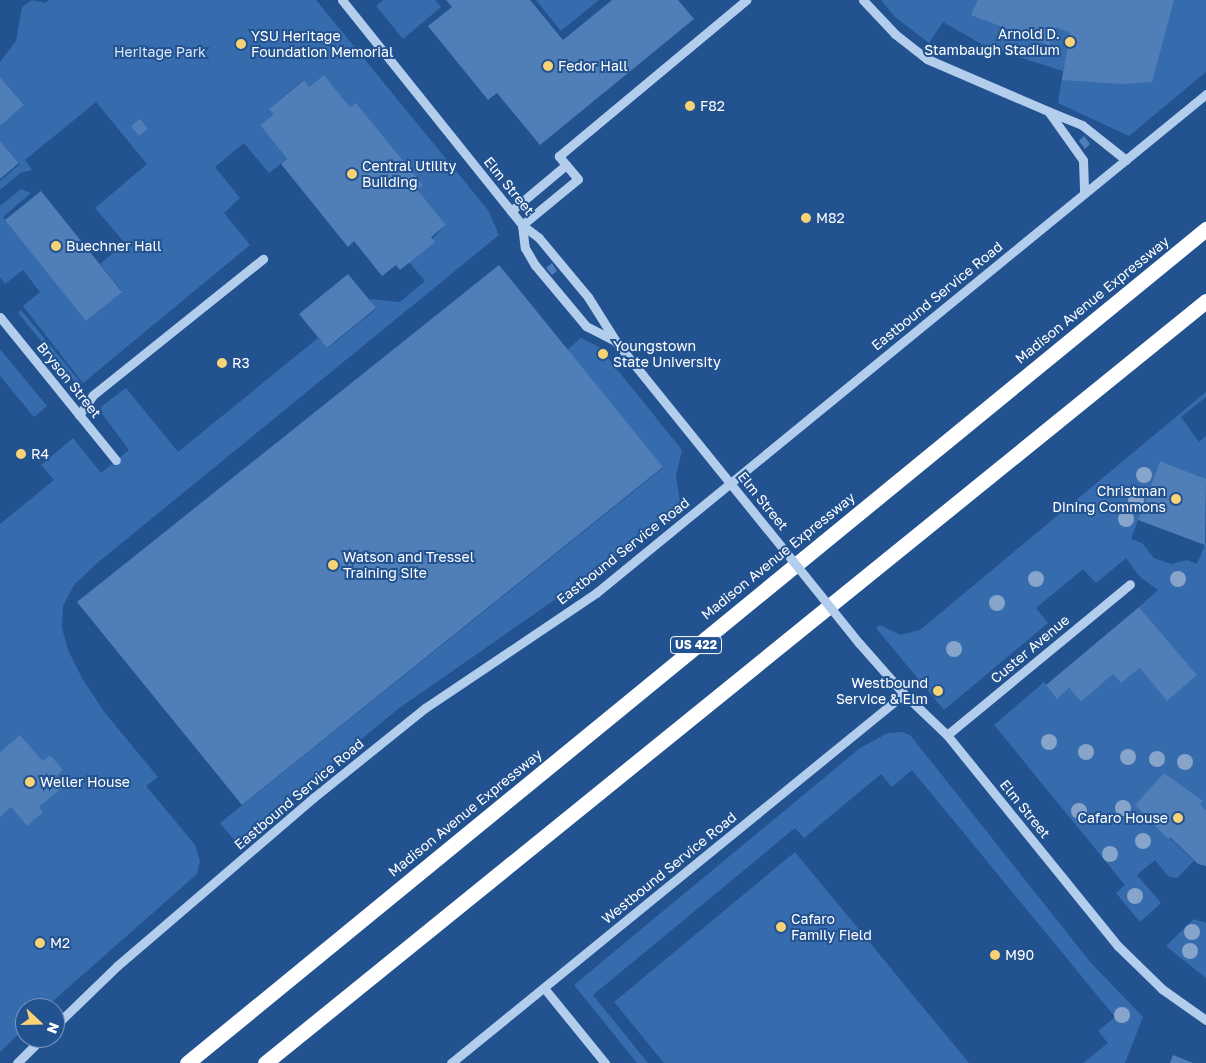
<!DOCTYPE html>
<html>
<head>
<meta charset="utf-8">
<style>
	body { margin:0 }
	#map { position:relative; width:1206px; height:1063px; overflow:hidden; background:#225290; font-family:"Golos Text",sans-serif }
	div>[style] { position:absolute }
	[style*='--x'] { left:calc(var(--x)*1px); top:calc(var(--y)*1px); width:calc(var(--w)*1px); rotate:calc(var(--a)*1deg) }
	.green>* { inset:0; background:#366cad }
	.building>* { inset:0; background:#4f7eb8 }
	.minor>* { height:9px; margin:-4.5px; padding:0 4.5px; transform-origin:4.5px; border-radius:4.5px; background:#b3cdec }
	.highway>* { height:15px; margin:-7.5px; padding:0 7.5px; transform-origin:7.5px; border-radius:7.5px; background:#fff }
	.minor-bridge>* { height:9px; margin:-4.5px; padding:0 4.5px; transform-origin:4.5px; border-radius:4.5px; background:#b3cdec }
	.trees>* { width:16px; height:16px; margin:-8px; border-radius:50%; background:#87a4ca }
	.dots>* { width:14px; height:14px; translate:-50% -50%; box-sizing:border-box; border:2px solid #225290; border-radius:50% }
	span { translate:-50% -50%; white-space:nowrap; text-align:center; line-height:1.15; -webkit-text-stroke:4px #225290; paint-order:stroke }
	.shield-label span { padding:1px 4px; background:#225290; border:1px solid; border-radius:4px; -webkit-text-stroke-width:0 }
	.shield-label { font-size:12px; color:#fff; font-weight:700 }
	.poi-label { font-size:14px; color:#fff }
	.right { translate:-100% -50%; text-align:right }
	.left { translate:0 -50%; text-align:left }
	.park-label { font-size:14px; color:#d9e7f9 }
	.street-label { font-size:14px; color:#fff }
	.north { position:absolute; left:15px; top:998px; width:50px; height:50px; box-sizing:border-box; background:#225290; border:1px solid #7a97bc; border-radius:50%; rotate:111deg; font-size:14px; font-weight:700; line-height:20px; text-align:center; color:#fff }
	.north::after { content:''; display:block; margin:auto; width:18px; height:22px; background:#f8d376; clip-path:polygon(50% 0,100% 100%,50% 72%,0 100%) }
</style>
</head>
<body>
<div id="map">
	<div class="green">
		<div style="clip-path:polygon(32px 0,45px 3px,49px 0,316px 0,488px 210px,499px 235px,96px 564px,74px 585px,63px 606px,62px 628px,68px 650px,82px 678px,105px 713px,158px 777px,146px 786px,195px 845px,200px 861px,197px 874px,45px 1008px,25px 1008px,25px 1028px,0 1052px,0 817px,11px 807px,27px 826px,39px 807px,63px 786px,56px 777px,63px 770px,43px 761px,20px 735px,0 752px,0 524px,54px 480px,41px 465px,73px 438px,101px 473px,129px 450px,100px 411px,102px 406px,126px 388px,178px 452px,318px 338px,328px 348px,376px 309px,369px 299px,400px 302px,425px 281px,409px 262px,446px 225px,417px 189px,422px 184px,356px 103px,350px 107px,324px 75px,309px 87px,303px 80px,270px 108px,274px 114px,260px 125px,287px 159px,269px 173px,244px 143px,215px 167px,240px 198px,224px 213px,250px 245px,83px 383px,23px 306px,40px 292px,23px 270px,5px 284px,0 277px,0 206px,21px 189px,31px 193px,3px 217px,87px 320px,122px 291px,100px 264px,125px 243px,95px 208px,147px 164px,96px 102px,25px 160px,32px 170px,20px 173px,0 190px,0 181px,20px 164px,0 141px,0 126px,24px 105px,0 77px,0 62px,16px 41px,22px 7px)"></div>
		<div style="clip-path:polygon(383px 0,435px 0,441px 7px,403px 39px,376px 6px)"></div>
		<div style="clip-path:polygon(536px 0,599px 0,561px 31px)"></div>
		<div style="clip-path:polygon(881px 0,1206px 0,1206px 72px,1129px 136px,1058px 103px,1063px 71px,985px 46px,943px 22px,929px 43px,895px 17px)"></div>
		<div style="clip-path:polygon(21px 310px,82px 384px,75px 382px,18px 313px)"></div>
		<div style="clip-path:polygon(581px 338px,599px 347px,682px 450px,676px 475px,680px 502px,609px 562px,398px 709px,236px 842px,220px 823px,663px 468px,567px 350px)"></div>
		<div style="clip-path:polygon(0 349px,47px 406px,34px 417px,0 376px)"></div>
		<div style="clip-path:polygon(1206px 392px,1206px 397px,1181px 417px,1199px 442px,1206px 436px,1206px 479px,1160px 461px,1131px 539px,1142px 543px,1154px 558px,1171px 564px,1187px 560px,1197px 564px,1206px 542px,1206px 810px,1200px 804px,1202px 801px,1164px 773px,1136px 805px,1194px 861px,1177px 878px,1169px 877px,1155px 860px,1137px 875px,1161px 903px,1140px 922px,1116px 893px,1125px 885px,994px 725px,1044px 682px,1057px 698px,1069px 688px,1081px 702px,1113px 674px,1121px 683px,1140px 668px,1167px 700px,1197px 675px,1139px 607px,1158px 590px,1139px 576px,1126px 558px,1096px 583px,1083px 569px,1036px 608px,1048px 623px,944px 710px,876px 628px,880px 625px,900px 635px,920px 630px)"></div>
		<div style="clip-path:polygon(902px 732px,910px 735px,1091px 963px,1143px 1017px,1125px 1063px,1083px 1063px,1108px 1043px,1098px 1031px,1115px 1017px,912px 770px,892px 787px,881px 774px,804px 838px,795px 828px,593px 995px,648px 1063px,637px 1063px,574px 985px,860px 748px,888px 733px)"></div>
		<div style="clip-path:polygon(795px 852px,969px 1063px,664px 1063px,614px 1002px)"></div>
		<div style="clip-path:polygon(1194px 919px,1206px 923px,1206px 978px,1166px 946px)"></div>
	</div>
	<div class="building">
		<div style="clip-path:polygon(446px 0,530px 0,563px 40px,612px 0,678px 0,694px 19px,540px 145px,497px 93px,488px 100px,428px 26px,452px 7px)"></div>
		<div style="clip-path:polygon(978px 0,1174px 0,1152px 82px,1121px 84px,1062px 80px,1070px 33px,1056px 27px,1049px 45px,971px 15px)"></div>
		<div style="clip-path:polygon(324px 75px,350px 107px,356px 103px,423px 185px,417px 189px,446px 225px,431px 237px,435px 242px,400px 270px,396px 265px,382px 276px,354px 241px,348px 247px,281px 164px,287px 159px,260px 125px,274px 114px,269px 109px,304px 80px,309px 87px)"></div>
		<div style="clip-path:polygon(0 77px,24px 105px,0 126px)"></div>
		<div style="clip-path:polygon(140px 119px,148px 129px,139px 136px,131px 126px)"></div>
		<div style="clip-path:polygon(1084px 136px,1090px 144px,1085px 149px,1079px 141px)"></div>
		<div style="clip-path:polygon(0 141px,19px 163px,0 179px)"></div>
		<div style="clip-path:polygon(41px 191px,122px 292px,86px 321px,5px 220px)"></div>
		<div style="clip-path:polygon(552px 263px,557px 271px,552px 275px,546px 268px)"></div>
		<div style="clip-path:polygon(499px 265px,663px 467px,242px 805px,77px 602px)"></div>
		<div style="clip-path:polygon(348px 274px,376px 308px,327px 348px,299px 314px)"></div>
		<div style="clip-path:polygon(1160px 461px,1206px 479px,1205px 545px,1138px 520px)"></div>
		<div style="clip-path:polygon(1139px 607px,1197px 675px,1167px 701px,1140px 668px,1121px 683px,1113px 674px,1081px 702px,1069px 688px,1057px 699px,1046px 685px)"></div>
		<div style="clip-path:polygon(937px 684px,945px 692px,939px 697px,932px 689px)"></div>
		<div style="clip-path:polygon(20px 735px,43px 761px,50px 755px,63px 770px,56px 777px,64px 786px,39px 807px,43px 812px,27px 826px,11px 807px,0 817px,0 752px)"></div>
		<div style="clip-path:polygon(1164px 773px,1203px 801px,1200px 804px,1206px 810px,1206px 866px,1198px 864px,1170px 837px,1168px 839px,1135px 805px)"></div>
		<div style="clip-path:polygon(1173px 1055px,1193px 1063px,1170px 1063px)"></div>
	</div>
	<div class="minor">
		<div style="--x:342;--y:0;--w:288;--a:51.3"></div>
		<div style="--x:522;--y:225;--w:21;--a:37"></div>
		<div style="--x:539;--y:238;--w:77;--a:50.3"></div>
		<div style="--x:588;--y:297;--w:54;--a:57.8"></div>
		<div style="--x:617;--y:343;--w:240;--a:51.1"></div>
		<div style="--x:863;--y:0;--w:47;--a:46.7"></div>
		<div style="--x:895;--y:34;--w:41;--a:38"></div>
		<div style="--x:927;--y:59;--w:132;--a:23.3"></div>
		<div style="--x:1048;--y:111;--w:60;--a:54.5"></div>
		<div style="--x:1083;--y:160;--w:33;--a:88"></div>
		<div style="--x:1050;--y:112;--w:35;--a:22"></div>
		<div style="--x:1082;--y:125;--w:56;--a:38.5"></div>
		<div style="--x:511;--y:211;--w:72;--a:-39.9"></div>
		<div style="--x:522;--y:225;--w:72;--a:-39.4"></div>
		<div style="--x:578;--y:179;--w:30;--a:-130"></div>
		<div style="--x:559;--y:156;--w:244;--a:-39.8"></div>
		<div style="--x:522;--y:225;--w:23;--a:83"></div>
		<div style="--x:525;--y:248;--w:20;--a:60"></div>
		<div style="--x:535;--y:265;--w:80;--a:50.1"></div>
		<div style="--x:586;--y:326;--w:35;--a:27"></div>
		<div style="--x:0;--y:317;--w:184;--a:51"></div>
		<div style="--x:79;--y:415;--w:24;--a:-55"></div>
		<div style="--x:93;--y:395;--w:218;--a:-38.7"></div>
		<div style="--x:859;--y:643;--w:68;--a:48.6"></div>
		<div style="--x:904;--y:694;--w:59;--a:43.6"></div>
		<div style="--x:947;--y:735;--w:272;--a:51"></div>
		<div style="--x:1118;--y:946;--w:62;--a:44.3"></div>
		<div style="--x:1162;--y:989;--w:54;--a:35.2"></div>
		<div style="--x:947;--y:735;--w:237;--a:-39.5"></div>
		<div style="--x:544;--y:988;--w:97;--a:50.9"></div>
		<div style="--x:55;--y:1026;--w:86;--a:-44.1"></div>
		<div style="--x:117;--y:966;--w:258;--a:-40.6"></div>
		<div style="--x:313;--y:798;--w:144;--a:-38.8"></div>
		<div style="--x:425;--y:708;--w:206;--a:-33.9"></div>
		<div style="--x:596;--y:593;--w:788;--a:-39.28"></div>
		<div style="--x:17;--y:1063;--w:35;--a:-45"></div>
		<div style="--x:451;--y:1063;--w:584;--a:-39.17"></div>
	</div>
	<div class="highway">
		<div style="--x:187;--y:1063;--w:1317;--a:-39.3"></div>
		<div style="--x:265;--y:1063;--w:1211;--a:-39"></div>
	</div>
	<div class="minor-bridge">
		<div style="--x:768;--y:530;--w:145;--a:51.2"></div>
	</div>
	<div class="trees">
		<div style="left:1144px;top:475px"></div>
		<div style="left:1136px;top:501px"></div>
		<div style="left:1126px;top:519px"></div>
		<div style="left:1036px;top:579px"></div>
		<div style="left:1178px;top:579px"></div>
		<div style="left:997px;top:603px"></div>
		<div style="left:954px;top:649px"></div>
		<div style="left:1049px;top:742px"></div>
		<div style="left:1086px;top:752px"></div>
		<div style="left:1128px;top:757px"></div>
		<div style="left:1157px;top:759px"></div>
		<div style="left:1185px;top:762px"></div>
		<div style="left:1123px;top:808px"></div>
		<div style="left:1079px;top:811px"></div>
		<div style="left:1143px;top:841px"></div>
		<div style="left:1110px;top:854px"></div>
		<div style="left:1135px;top:896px"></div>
		<div style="left:1192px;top:932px"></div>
		<div style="left:1190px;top:951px"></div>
		<div style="left:1122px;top:1015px"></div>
	</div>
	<div class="dots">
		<div style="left:1070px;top:42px;background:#f8d376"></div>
		<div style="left:241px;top:44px;background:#f8d376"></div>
		<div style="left:548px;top:66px;background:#f8d376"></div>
		<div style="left:690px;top:106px;background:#f8d376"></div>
		<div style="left:352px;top:174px;background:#f8d376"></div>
		<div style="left:806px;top:218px;background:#f8d376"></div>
		<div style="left:56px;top:246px;background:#f8d376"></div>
		<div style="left:603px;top:354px;background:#f8d376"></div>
		<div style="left:222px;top:363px;background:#f8d376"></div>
		<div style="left:21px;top:454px;background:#f8d376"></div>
		<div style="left:1176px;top:499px;background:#f8d376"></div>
		<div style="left:333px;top:565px;background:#f8d376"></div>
		<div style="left:938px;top:691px;background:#f8d376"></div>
		<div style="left:30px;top:782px;background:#f8d376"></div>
		<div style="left:1178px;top:818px;background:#f8d376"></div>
		<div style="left:781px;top:927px;background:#f8d376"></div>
		<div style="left:40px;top:943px;background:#f8d376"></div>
		<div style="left:995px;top:955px;background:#f8d376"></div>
	</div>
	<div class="shield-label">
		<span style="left:696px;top:645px">US 422</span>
	</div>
	<div class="poi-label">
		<span class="right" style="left:1060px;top:42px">Arnold D.<br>Stambaugh Stadium</span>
		<span class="left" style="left:251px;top:44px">YSU Heritage<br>Foundation Memorial</span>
		<span class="left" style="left:558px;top:66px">Fedor Hall</span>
		<span class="left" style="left:700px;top:106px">F82</span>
		<span class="left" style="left:362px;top:174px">Central Utility<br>Building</span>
		<span class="left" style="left:816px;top:218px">M82</span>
		<span class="left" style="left:66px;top:246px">Buechner Hall</span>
		<span class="left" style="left:613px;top:354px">Youngstown<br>State University</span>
		<span class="left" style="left:232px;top:363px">R3</span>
		<span class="left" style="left:31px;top:454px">R4</span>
		<span class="right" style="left:1166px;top:499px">Christman<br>Dining Commons</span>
		<span class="left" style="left:343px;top:565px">Watson and Tressel<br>Training Site</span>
		<span class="right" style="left:928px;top:691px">Westbound<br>Service &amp; Elm</span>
		<span class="left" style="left:40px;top:782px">Weller House</span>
		<span class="right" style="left:1168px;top:818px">Cafaro House</span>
		<span class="left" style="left:791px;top:927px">Cafaro<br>Family Field</span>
		<span class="left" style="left:50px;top:943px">M2</span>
		<span class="left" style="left:1005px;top:955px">M90</span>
	</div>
	<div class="park-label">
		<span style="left:160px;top:52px">Heritage Park</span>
	</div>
	<div class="street-label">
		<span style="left:509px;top:186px;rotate:51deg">Elm Street</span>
		<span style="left:937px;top:296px;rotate:-39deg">Eastbound Service Road</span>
		<span style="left:1092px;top:300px;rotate:-39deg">Madison Avenue Expressway</span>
		<span style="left:69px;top:380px;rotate:51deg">Bryson Street</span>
		<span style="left:763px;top:501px;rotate:51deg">Elm Street</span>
		<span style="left:623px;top:551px;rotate:-38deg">Eastbound Service Road</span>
		<span style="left:778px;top:556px;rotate:-39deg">Madison Avenue Expressway</span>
		<span style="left:1030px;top:649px;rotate:-40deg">Custer Avenue</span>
		<span style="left:299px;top:794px;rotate:-40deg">Eastbound Service Road</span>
		<span style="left:1025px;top:809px;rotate:51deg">Elm Street</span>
		<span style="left:465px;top:813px;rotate:-39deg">Madison Avenue Expressway</span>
		<span style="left:669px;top:868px;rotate:-39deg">Westbound Service Road</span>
	</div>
	<div class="north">N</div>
</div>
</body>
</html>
